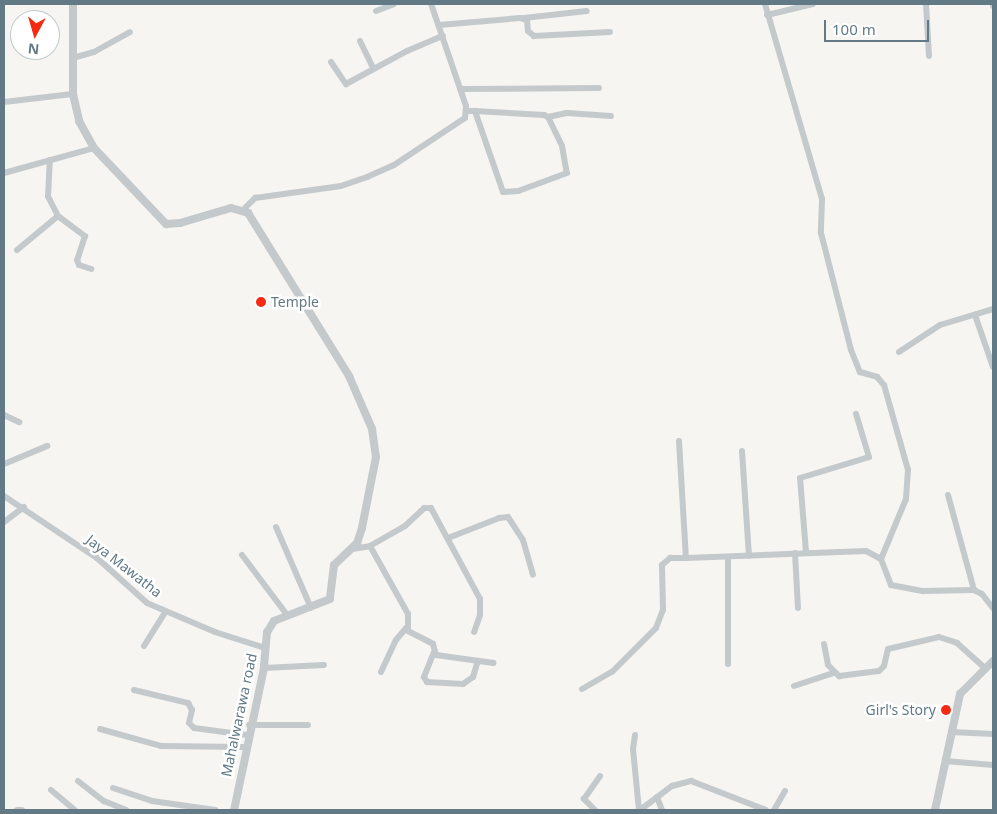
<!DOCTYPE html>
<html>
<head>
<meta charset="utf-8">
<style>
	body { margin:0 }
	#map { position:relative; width:997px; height:814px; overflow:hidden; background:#f6f5f1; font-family:"Noto Sans",sans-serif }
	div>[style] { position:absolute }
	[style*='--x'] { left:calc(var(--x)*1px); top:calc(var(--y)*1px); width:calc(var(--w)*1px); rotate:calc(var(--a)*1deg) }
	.minor>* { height:6px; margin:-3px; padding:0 3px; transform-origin:3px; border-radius:3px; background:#c4c9cc }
	.tertiary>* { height:8px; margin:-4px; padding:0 4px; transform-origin:4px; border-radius:4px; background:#c4c9cc }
	.dots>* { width:14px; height:14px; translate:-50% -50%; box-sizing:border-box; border:2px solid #fff; border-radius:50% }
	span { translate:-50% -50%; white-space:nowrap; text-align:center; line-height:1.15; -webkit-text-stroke:5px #fff; paint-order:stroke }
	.poi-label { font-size:14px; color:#617a86 }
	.left { translate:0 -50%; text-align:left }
	.right { translate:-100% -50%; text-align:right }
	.street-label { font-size:14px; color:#617a86 }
	.frame { position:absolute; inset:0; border:5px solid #617a86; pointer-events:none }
	.north { position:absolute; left:10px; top:10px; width:50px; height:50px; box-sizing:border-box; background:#fff; border:1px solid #c0cacf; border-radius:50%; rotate:186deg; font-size:14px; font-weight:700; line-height:20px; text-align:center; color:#617a86 }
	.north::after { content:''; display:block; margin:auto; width:18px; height:22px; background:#f52a12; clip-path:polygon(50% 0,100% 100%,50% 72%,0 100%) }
	.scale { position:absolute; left:824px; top:20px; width:105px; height:22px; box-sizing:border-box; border:2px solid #617a86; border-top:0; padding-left:6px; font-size:15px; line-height:18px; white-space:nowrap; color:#617a86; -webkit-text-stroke:4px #fff; paint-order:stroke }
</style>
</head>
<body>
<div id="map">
	<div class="minor">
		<div style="--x:765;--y:4;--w:203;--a:73.7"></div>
		<div style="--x:822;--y:199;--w:34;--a:92"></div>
		<div style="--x:821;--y:233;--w:121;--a:75.6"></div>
		<div style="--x:851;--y:350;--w:24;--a:68"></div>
		<div style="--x:860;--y:372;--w:18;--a:16"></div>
		<div style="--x:877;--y:377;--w:11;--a:49"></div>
		<div style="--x:884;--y:385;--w:88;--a:74.2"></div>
		<div style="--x:908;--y:470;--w:29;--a:94"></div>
		<div style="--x:906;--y:499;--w:65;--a:112.6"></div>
		<div style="--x:926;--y:4;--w:52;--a:86.7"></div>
		<div style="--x:993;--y:4;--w:2;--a:90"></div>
		<div style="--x:376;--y:11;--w:19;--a:-21"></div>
		<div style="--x:767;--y:15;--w:47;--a:-13.4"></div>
		<div style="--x:524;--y:18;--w:63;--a:-6.3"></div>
		<div style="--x:439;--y:25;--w:81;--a:-4.9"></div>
		<div style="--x:520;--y:18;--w:7;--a:16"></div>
		<div style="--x:527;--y:20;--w:11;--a:85"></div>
		<div style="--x:528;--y:31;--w:8;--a:40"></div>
		<div style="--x:534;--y:36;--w:76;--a:-3"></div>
		<div style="--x:360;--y:41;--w:30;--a:64"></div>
		<div style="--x:73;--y:58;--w:22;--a:-16"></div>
		<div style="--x:94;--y:52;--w:41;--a:-29.1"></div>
		<div style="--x:331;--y:62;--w:27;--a:56"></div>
		<div style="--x:346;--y:84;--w:69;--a:-28.4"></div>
		<div style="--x:407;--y:51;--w:39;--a:-23"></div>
		<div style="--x:460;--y:89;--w:139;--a:-0.4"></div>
		<div style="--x:4;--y:102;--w:69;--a:-6.6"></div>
		<div style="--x:467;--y:111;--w:8;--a:0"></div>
		<div style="--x:475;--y:111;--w:69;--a:3.3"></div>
		<div style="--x:544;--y:115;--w:4;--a:27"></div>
		<div style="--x:548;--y:117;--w:32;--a:64"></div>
		<div style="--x:562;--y:146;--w:27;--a:80"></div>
		<div style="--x:567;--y:173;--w:52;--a:159.8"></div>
		<div style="--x:518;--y:191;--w:15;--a:176"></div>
		<div style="--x:503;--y:192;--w:86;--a:-109.1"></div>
		<div style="--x:548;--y:117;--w:19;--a:-12"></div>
		<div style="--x:567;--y:113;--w:44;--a:3.9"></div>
		<div style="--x:4;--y:173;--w:93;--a:-15.5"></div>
		<div style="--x:244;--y:209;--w:16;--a:-45"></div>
		<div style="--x:255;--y:198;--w:87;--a:-7.9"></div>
		<div style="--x:341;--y:186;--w:28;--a:-19"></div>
		<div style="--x:367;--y:177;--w:30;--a:-24"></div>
		<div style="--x:394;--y:165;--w:85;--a:-33.5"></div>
		<div style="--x:465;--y:118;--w:12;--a:-85"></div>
		<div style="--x:466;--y:106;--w:108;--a:-108.9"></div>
		<div style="--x:58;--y:216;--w:34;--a:37"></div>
		<div style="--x:85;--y:236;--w:25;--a:108"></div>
		<div style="--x:77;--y:260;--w:5;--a:68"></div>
		<div style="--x:79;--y:265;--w:13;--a:18"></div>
		<div style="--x:17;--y:250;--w:53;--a:-39.7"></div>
		<div style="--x:58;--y:216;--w:22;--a:-117"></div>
		<div style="--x:48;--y:196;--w:36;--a:-87"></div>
		<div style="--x:975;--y:315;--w:55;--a:70.9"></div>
		<div style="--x:899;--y:352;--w:49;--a:-33.4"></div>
		<div style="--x:940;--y:325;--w:55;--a:-16.8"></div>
		<div style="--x:4;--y:415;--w:17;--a:25"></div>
		<div style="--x:679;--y:441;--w:117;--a:86.6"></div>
		<div style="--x:686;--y:558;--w:180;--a:-2.2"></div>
		<div style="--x:866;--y:551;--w:17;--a:28"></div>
		<div style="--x:881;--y:559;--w:28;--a:69"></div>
		<div style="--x:891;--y:585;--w:33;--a:11"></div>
		<div style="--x:923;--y:591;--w:51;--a:-1.1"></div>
		<div style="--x:974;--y:590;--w:9;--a:27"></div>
		<div style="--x:982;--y:594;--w:18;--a:52"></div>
		<div style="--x:742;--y:451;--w:105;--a:86.2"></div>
		<div style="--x:4;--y:464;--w:47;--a:-22.7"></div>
		<div style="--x:948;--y:495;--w:98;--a:74.7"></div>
		<div style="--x:4;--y:496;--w:112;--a:33.7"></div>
		<div style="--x:97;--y:558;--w:67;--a:42"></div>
		<div style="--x:147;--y:603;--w:74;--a:23.1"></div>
		<div style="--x:215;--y:632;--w:52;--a:17.7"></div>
		<div style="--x:4;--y:522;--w:25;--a:-37"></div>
		<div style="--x:276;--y:527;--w:88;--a:66.6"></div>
		<div style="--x:448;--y:538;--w:55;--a:-21.4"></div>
		<div style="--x:499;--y:518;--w:9;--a:-6"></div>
		<div style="--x:508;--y:517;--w:27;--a:57"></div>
		<div style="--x:523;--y:540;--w:36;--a:74"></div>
		<div style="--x:370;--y:546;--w:40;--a:-29.7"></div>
		<div style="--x:405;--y:526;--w:26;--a:-43"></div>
		<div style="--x:424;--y:508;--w:7;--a:0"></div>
		<div style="--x:431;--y:508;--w:103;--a:61.7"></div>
		<div style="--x:480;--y:599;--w:16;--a:90"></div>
		<div style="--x:480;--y:615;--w:18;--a:109"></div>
		<div style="--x:352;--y:549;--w:18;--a:-9"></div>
		<div style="--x:370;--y:546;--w:78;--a:60.8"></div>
		<div style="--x:408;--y:614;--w:17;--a:90"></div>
		<div style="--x:408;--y:631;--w:28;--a:27"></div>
		<div style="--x:433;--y:644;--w:11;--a:75"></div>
		<div style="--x:436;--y:655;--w:58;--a:8"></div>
		<div style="--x:806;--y:552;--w:74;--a:-94.6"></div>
		<div style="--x:800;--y:478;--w:72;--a:-16.9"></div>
		<div style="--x:869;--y:457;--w:45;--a:-106.8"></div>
		<div style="--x:795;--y:553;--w:55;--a:86.9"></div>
		<div style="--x:242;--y:555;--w:76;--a:53"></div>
		<div style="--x:824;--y:644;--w:21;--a:79"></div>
		<div style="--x:828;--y:665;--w:16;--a:45"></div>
		<div style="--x:839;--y:676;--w:40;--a:-7.1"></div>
		<div style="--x:879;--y:671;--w:7;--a:-45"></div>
		<div style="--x:884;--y:666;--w:17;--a:-77"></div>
		<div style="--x:888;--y:649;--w:52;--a:-13.2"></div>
		<div style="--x:939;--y:637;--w:19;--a:18"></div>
		<div style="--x:957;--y:643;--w:39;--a:42"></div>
		<div style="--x:144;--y:646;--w:40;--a:-58"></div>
		<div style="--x:434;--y:652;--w:27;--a:112"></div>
		<div style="--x:424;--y:677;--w:6;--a:59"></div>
		<div style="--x:427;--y:682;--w:36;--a:3"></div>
		<div style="--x:463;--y:684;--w:12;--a:-35"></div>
		<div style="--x:473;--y:677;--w:17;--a:-73"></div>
		<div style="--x:728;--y:664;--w:107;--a:-90"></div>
		<div style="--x:264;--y:668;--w:60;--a:-2.9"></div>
		<div style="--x:381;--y:672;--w:35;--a:-65"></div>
		<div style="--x:396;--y:640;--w:16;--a:-50"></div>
		<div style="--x:794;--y:686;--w:41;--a:-18.4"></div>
		<div style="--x:582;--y:689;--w:34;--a:-30"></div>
		<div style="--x:612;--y:672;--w:62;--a:-45"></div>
		<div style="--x:656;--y:628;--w:19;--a:-69"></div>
		<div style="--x:663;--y:610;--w:45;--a:-91.3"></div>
		<div style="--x:662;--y:565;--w:11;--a:-41"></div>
		<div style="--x:670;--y:558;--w:16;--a:0"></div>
		<div style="--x:134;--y:690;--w:56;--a:13.5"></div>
		<div style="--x:188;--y:703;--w:8;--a:60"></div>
		<div style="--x:192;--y:710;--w:13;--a:103"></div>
		<div style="--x:189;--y:723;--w:7;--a:45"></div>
		<div style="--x:194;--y:728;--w:53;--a:7.5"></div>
		<div style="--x:249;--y:725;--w:59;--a:0"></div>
		<div style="--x:100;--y:729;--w:63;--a:15.6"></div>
		<div style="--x:161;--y:746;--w:84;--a:0.7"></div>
		<div style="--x:951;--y:732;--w:42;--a:2.7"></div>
		<div style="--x:635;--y:735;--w:14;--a:98"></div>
		<div style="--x:633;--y:749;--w:61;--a:84.4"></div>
		<div style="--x:945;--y:761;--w:48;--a:4.8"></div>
		<div style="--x:78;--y:781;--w:33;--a:38"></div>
		<div style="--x:104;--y:801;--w:24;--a:22"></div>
		<div style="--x:113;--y:788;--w:41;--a:18.4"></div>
		<div style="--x:152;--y:801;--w:64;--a:8.1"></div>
		<div style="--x:51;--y:790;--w:31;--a:40"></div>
		<div style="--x:657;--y:797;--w:14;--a:69"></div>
		<div style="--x:17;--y:810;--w:5;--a:0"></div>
		<div style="--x:595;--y:810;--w:16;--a:-135"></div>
		<div style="--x:584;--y:799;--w:28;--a:-55"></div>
		<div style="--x:640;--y:810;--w:40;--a:-37"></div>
		<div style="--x:672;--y:786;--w:20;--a:-15"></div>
		<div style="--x:691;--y:781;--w:80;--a:21.1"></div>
		<div style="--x:774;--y:810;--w:22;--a:-60"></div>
	</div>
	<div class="tertiary">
		<div style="--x:73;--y:4;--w:90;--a:90"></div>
		<div style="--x:73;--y:94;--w:28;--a:77"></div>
		<div style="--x:79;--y:121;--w:31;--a:61"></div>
		<div style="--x:94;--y:148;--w:105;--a:46.5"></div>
		<div style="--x:166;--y:224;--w:14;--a:-4"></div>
		<div style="--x:180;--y:223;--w:53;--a:-16.4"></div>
		<div style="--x:231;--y:208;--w:18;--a:16"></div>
		<div style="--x:248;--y:213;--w:192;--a:58.2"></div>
		<div style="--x:349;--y:376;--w:58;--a:66.5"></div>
		<div style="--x:372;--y:429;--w:28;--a:82"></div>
		<div style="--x:376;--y:457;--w:72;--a:101.2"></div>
		<div style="--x:362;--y:528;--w:16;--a:108"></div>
		<div style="--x:357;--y:543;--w:32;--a:136"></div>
		<div style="--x:334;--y:565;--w:34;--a:97"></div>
		<div style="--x:330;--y:599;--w:60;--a:158.6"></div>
		<div style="--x:274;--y:621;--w:13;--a:122"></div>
		<div style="--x:267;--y:632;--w:36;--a:95"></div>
		<div style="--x:264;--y:668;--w:145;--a:101.9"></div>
		<div style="--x:935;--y:810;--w:119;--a:-77.8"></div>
		<div style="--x:960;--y:694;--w:47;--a:-45"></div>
	</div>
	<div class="dots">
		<div style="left:261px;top:302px;background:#f52a12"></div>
		<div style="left:946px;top:710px;background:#f52a12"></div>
	</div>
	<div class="poi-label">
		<span class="left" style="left:271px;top:302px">Temple</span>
		<span class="right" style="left:936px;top:710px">Girl's Story</span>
	</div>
	<div class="street-label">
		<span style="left:124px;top:566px;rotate:38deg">Jaya Mawatha</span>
		<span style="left:239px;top:715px;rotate:-78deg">Mahalwarawa road</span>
	</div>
	<div class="frame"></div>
	<div class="north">N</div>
	<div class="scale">100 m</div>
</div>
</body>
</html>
